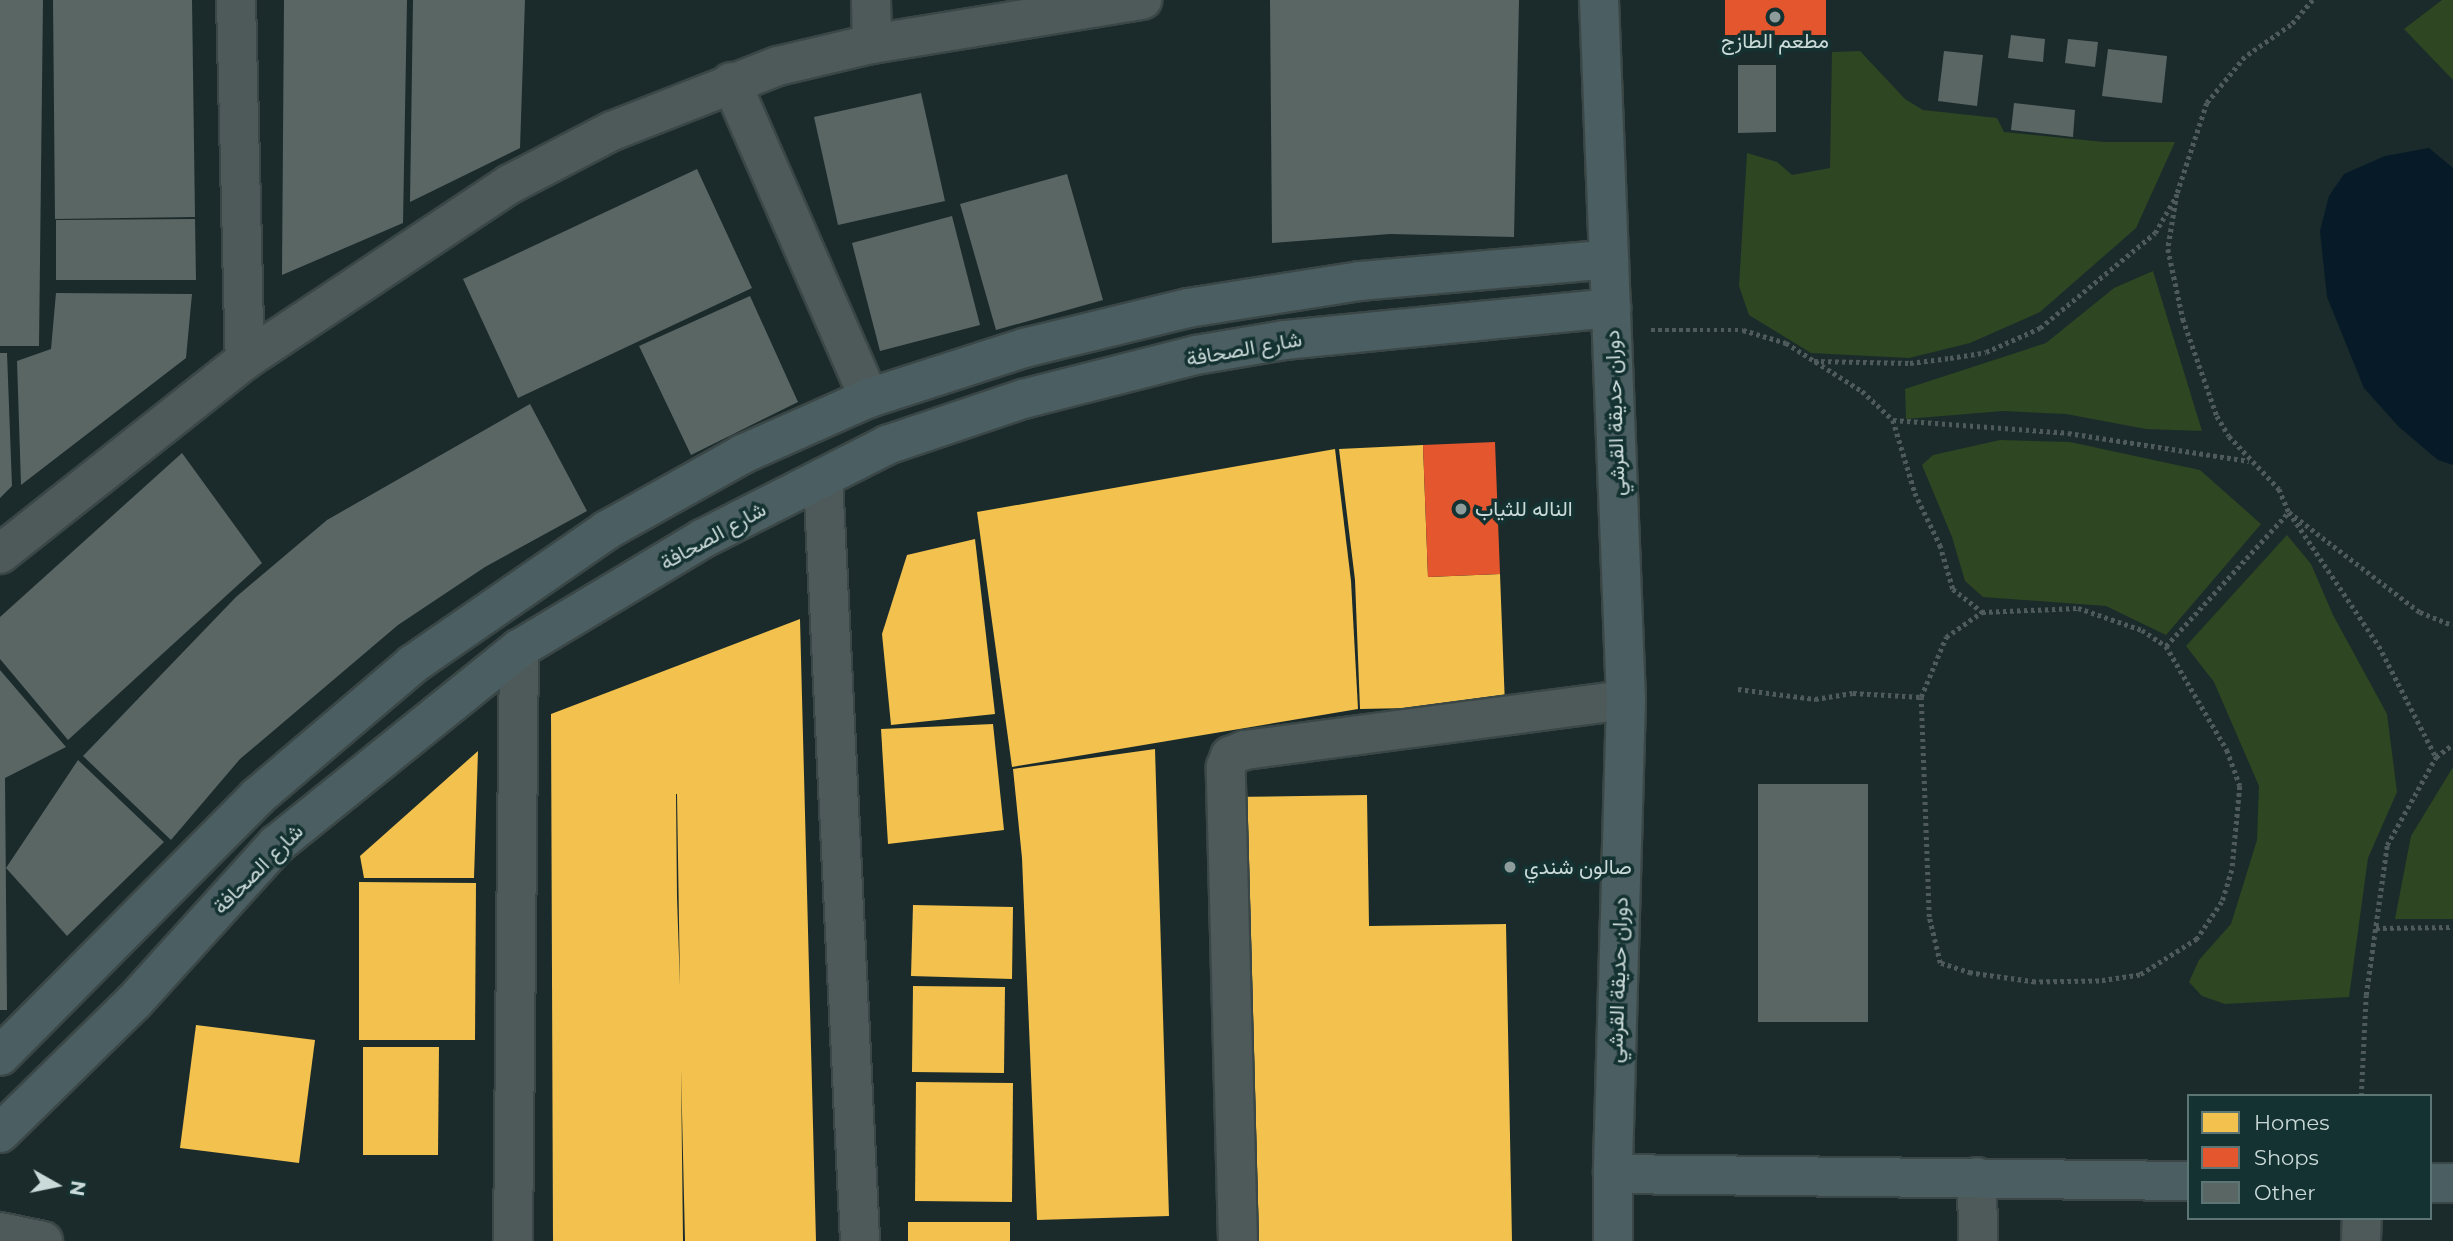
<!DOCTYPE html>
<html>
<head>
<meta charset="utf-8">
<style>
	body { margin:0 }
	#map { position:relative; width:2453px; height:1241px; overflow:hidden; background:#1b2b2b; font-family:Montserrat,Vazirmatn,sans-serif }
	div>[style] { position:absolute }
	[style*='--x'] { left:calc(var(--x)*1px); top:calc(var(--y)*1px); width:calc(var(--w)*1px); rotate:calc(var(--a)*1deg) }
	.green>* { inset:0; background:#2e4621 }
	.water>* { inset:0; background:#061a28 }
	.homes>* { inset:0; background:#f2c14e }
	.shops>* { inset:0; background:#e4572e }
	.building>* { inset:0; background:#5a6664 }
	.path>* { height:4.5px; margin-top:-2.25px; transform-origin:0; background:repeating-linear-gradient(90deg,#4f5b5a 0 3.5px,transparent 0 7px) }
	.roads { filter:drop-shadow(2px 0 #3a4746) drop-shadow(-2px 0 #3a4746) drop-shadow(0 2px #3a4746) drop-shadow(0 -2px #3a4746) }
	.minor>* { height:38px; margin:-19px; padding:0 19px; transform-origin:19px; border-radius:19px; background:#4e5a59 }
	.major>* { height:38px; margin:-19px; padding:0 19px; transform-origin:19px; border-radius:19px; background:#4b5e61 }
	.dots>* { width:19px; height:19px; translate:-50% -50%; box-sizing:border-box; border:4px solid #143231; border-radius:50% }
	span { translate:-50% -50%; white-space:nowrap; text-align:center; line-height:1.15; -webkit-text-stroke:7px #143231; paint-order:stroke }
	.poi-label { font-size:21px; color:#cadad9 }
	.left { translate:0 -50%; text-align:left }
	.street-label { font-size:21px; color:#cadad9 }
	.legend { position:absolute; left:2187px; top:1094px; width:245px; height:126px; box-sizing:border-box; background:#143231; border:2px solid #5d7574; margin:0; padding:9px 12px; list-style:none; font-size:21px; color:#cadad9 }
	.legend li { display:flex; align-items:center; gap:14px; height:35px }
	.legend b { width:35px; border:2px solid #5d7574 }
	.north { position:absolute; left:21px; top:1150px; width:70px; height:70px; -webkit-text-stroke:5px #143231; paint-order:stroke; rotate:99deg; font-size:19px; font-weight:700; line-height:28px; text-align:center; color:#cadad9 }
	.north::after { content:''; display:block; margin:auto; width:24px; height:32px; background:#cadad9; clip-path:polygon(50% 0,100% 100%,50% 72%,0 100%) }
</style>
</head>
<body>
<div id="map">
	<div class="green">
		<div style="clip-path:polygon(2442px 0,2453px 0,2453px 80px,2404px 29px)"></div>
		<div style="clip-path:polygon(1860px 51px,1905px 99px,1923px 110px,1997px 118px,2004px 132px,2104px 142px,2175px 142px,2136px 228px,2040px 312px,1970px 343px,1909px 358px,1811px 353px,1749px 315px,1739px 286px,1747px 153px,1777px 162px,1792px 175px,1830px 168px,1832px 52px)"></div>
		<div style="clip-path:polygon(2153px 271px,2202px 431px,2146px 429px,2066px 414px,2003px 411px,1906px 419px,1905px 389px,2046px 343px,2114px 288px)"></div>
		<div style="clip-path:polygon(2000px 440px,2070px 442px,2200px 470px,2261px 524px,2166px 635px,2106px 606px,1983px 597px,1965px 581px,1952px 537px,1922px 465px,1933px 455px)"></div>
		<div style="clip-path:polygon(2287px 535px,2311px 564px,2333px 615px,2387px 714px,2397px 792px,2368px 858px,2349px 997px,2225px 1004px,2202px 996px,2189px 982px,2199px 960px,2231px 924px,2257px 840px,2259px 786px,2214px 682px,2186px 646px)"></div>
		<div style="clip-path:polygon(2453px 767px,2453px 919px,2395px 919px,2411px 836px)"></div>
	</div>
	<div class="water">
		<div style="clip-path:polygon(2429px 148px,2453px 168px,2453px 465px,2438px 460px,2399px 427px,2364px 388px,2327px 297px,2320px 231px,2329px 196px,2344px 174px,2385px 156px)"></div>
	</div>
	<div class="homes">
		<div style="clip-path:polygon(1423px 445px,1428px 577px,1500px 574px,1505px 706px,1360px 709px,1355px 580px,1339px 449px)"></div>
		<div style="clip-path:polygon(1335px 449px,1351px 581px,1358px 709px,1012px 767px,977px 512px)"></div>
		<div style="clip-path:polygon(975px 539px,995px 714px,891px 725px,882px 634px,907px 555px)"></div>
		<div style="clip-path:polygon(evenodd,800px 619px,816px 1241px,685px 1241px,681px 1069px,683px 1241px,553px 1241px,551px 714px,800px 619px,676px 794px,677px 794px,680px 986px,677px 897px,676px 794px)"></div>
		<div style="clip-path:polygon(993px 724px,1004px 830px,888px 844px,881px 729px)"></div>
		<div style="clip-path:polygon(1155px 749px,1169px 1216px,1037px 1220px,1022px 858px,1013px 769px)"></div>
		<div style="clip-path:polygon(478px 751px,474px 878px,364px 878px,360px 856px)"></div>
		<div style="clip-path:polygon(1367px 795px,1369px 926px,1506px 924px,1512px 1241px,1252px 1241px,1229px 797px)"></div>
		<div style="clip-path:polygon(359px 882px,476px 883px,475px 1040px,359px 1040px)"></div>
		<div style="clip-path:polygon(913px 905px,1013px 907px,1012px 979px,911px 976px)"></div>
		<div style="clip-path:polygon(913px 986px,1005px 987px,1004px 1073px,912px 1072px)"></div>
		<div style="clip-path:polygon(196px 1025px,315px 1040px,299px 1163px,180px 1148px)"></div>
		<div style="clip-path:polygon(363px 1047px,439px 1047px,438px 1155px,363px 1155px)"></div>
		<div style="clip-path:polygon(916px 1082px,1013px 1083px,1012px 1202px,915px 1201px)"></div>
		<div style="clip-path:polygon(908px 1222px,1010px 1222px,1010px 1241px,908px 1241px)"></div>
	</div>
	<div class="shops">
		<div style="clip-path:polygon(1725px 0,1826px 0,1826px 35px,1725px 35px)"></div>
		<div style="clip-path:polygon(1495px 442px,1500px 574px,1428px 577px,1423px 445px)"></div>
	</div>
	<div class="building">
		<div style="clip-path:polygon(0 0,43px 0,39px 346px,0 346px)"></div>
		<div style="clip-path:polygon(53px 0,192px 0,195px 217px,55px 219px)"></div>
		<div style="clip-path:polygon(284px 0,407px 0,403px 223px,282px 275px)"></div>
		<div style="clip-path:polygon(413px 0,525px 0,520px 148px,410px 202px)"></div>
		<div style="clip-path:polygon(1270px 0,1519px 0,1514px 237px,1390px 234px,1272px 243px)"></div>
		<div style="clip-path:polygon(2011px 35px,2045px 39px,2043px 62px,2008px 58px)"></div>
		<div style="clip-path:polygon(2068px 39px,2098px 42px,2095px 67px,2065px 63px)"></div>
		<div style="clip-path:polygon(2108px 49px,2167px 56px,2162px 103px,2102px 96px)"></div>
		<div style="clip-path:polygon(1944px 51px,1983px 55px,1977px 106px,1938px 101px)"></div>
		<div style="clip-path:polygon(1738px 65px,1776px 65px,1776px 132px,1738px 133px)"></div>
		<div style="clip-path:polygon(921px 93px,945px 201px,838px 225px,814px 117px)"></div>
		<div style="clip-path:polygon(2014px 103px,2075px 110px,2073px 137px,2011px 130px)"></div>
		<div style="clip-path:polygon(697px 169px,752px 288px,518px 398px,463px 279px)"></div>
		<div style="clip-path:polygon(1067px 174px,1103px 300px,996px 330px,960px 204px)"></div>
		<div style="clip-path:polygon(952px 216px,980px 325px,880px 351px,852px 243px)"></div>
		<div style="clip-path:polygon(195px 219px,196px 280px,56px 280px,56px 220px)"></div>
		<div style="clip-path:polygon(56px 293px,192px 294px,186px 358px,21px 485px,17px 361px,51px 349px)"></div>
		<div style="clip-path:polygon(750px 296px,798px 402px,691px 455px,639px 346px)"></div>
		<div style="clip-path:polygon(0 353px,7px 353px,12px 486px,0 498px)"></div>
		<div style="clip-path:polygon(530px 404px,587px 511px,485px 567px,398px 625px,240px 759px,171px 840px,83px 756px,236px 597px,327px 520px)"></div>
		<div style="clip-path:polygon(182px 453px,262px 563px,68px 740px,0 659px,0 617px)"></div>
		<div style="clip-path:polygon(0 670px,66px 747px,5px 778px,7px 1010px,0 1010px)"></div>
		<div style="clip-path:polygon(78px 760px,164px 842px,67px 936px,6px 868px)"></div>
		<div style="clip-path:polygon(1758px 784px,1868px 784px,1868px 1022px,1758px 1022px)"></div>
	</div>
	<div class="path">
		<div style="--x:2313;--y:0;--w:33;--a:131"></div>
		<div style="--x:2291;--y:25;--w:56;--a:145.2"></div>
		<div style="--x:2245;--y:57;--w:60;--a:129.6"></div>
		<div style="--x:2207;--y:103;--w:96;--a:108.2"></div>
		<div style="--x:2177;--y:194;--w:56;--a:99.3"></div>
		<div style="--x:2168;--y:249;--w:72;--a:77.9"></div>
		<div style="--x:2183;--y:319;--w:103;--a:70.7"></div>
		<div style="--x:2217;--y:416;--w:23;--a:59"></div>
		<div style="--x:2229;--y:436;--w:73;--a:46.7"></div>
		<div style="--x:2279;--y:489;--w:25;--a:67"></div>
		<div style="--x:2289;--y:512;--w:165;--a:37.4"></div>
		<div style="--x:2420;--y:612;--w:35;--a:22"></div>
		<div style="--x:1651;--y:330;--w:92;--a:0"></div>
		<div style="--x:1743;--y:330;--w:45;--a:16.8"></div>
		<div style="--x:1786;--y:343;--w:90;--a:32.3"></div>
		<div style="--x:1862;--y:391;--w:42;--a:43.1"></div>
		<div style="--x:1893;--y:420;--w:175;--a:4.2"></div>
		<div style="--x:2068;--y:433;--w:183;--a:8.8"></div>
		<div style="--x:1814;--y:361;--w:96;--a:1.2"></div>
		<div style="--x:1910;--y:363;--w:40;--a:-7.1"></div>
		<div style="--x:1950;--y:358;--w:36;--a:-9"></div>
		<div style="--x:1986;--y:352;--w:59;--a:-24"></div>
		<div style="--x:2040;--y:328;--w:149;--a:-39.6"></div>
		<div style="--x:2155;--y:233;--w:40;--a:-60.3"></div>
		<div style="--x:1893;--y:420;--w:76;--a:73.2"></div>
		<div style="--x:1915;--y:493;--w:58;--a:64.3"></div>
		<div style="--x:1940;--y:545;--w:46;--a:73.5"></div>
		<div style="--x:1953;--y:589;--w:37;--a:38"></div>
		<div style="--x:1982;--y:612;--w:96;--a:-2.4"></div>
		<div style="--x:2078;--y:608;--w:68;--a:19"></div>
		<div style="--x:2142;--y:630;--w:29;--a:34"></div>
		<div style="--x:2166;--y:646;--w:121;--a:59.6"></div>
		<div style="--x:2227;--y:750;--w:38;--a:70"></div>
		<div style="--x:2240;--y:786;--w:84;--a:95.4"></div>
		<div style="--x:2232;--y:870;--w:34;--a:107"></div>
		<div style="--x:2222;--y:902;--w:45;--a:124"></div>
		<div style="--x:2197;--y:939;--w:67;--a:147.7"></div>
		<div style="--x:2140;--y:975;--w:41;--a:171.7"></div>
		<div style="--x:2099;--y:981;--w:64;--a:179.1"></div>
		<div style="--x:2035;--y:982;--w:65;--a:-172"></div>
		<div style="--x:1971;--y:973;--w:33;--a:-162"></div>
		<div style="--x:1940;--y:963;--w:47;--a:-103.4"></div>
		<div style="--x:1929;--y:917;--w:220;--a:-92.1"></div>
		<div style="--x:1921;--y:697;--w:65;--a:-67.4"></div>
		<div style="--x:1946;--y:637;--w:44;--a:-34.8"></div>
		<div style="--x:2166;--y:646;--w:182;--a:-47.5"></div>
		<div style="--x:2289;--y:512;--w:161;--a:56.1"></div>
		<div style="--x:2379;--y:646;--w:125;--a:62.8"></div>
		<div style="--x:1738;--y:689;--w:78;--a:7.4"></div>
		<div style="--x:1815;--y:699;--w:38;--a:-9"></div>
		<div style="--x:1853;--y:693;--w:68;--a:3.4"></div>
		<div style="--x:2376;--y:928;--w:77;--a:-0.7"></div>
		<div style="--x:2361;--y:1096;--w:101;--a:-87.2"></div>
		<div style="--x:2366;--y:995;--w:151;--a:-82"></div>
		<div style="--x:2387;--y:845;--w:101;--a:-60.9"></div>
		<div style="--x:2436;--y:757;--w:21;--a:-37"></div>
	</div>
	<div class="roads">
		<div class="minor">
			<div style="--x:236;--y:0;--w:360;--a:88.6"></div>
			<div style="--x:871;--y:0;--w:44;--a:88.7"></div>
			<div style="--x:731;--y:82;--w:345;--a:66.4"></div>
			<div style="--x:823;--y:478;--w:764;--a:87.22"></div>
			<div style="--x:0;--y:554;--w:313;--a:-38.4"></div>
			<div style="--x:245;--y:360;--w:318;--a:-33.6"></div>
			<div style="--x:510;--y:184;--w:115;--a:-27.5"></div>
			<div style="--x:612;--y:131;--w:178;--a:-21.4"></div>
			<div style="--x:778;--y:66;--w:97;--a:-13.2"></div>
			<div style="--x:872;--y:44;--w:274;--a:-9.3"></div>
			<div style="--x:1977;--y:1177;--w:64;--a:89.1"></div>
			<div style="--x:0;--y:1232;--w:44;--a:11.8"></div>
			<div style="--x:513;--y:1241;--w:592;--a:-89.42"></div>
			<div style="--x:1238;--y:1241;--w:474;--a:-91.5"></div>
			<div style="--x:1226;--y:767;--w:12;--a:-70"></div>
			<div style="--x:1230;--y:756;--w:16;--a:-22"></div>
			<div style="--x:1245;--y:750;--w:384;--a:-7.5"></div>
			<div style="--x:2361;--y:1241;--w:23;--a:-88"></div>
		</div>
		<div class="major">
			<div style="--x:1599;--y:0;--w:701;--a:87.79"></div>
			<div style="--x:1626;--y:700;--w:474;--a:91.6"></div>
			<div style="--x:1613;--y:1174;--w:576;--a:0.7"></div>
			<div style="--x:0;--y:1056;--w:365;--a:-45.2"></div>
			<div style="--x:257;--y:797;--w:205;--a:-40.4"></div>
			<div style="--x:413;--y:664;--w:236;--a:-34.6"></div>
			<div style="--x:607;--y:530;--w:156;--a:-29.2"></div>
			<div style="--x:743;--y:454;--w:138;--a:-24"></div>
			<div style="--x:869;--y:398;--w:163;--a:-17.9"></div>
			<div style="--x:1024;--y:348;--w:169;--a:-13.7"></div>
			<div style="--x:1188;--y:308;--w:174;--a:-8.9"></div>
			<div style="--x:1360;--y:281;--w:250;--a:-5"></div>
			<div style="--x:0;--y:1133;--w:187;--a:-44.4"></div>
			<div style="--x:134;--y:1002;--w:213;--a:-47.9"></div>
			<div style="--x:277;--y:844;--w:311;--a:-38.9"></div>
			<div style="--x:519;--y:649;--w:214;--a:-31"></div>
			<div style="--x:702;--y:539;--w:208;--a:-26.9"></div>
			<div style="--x:887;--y:445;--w:144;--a:-18.7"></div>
			<div style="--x:1023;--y:399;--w:179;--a:-14.3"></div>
			<div style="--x:1196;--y:355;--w:90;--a:-9.6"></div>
			<div style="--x:1285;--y:340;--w:328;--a:-5.6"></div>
			<div style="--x:2430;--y:1183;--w:23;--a:0"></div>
			<div style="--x:1613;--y:1241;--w:67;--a:-90"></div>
		</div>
	</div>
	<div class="dots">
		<div style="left:1775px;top:17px;background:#8d9d9c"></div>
		<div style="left:1461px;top:509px;background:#8d9d9c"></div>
		<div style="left:1510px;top:867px;background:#8d9d9c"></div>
	</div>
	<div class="poi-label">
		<span style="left:1775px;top:41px">مطعم الطازج</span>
		<span class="left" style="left:1475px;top:509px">الناله للثياب</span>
		<span class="left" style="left:1524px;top:867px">صالون شندي</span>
	</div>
	<div class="street-label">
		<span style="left:1244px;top:349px;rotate:-10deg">شارع الصحافة</span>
		<span style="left:1615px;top:413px;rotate:-92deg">دوران حديقة القرشي</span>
		<span style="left:713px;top:536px;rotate:-29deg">شارع الصحافة</span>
		<span style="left:258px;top:869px;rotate:-45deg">شارع الصحافة</span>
		<span style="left:1618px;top:980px;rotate:-88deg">دوران حديقة القرشي</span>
	</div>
	<ul class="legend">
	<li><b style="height:19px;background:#f2c14e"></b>Homes</li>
	<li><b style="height:19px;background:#e4572e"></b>Shops</li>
	<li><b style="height:19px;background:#5a6664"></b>Other</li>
	</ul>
	<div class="north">N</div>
</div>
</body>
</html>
